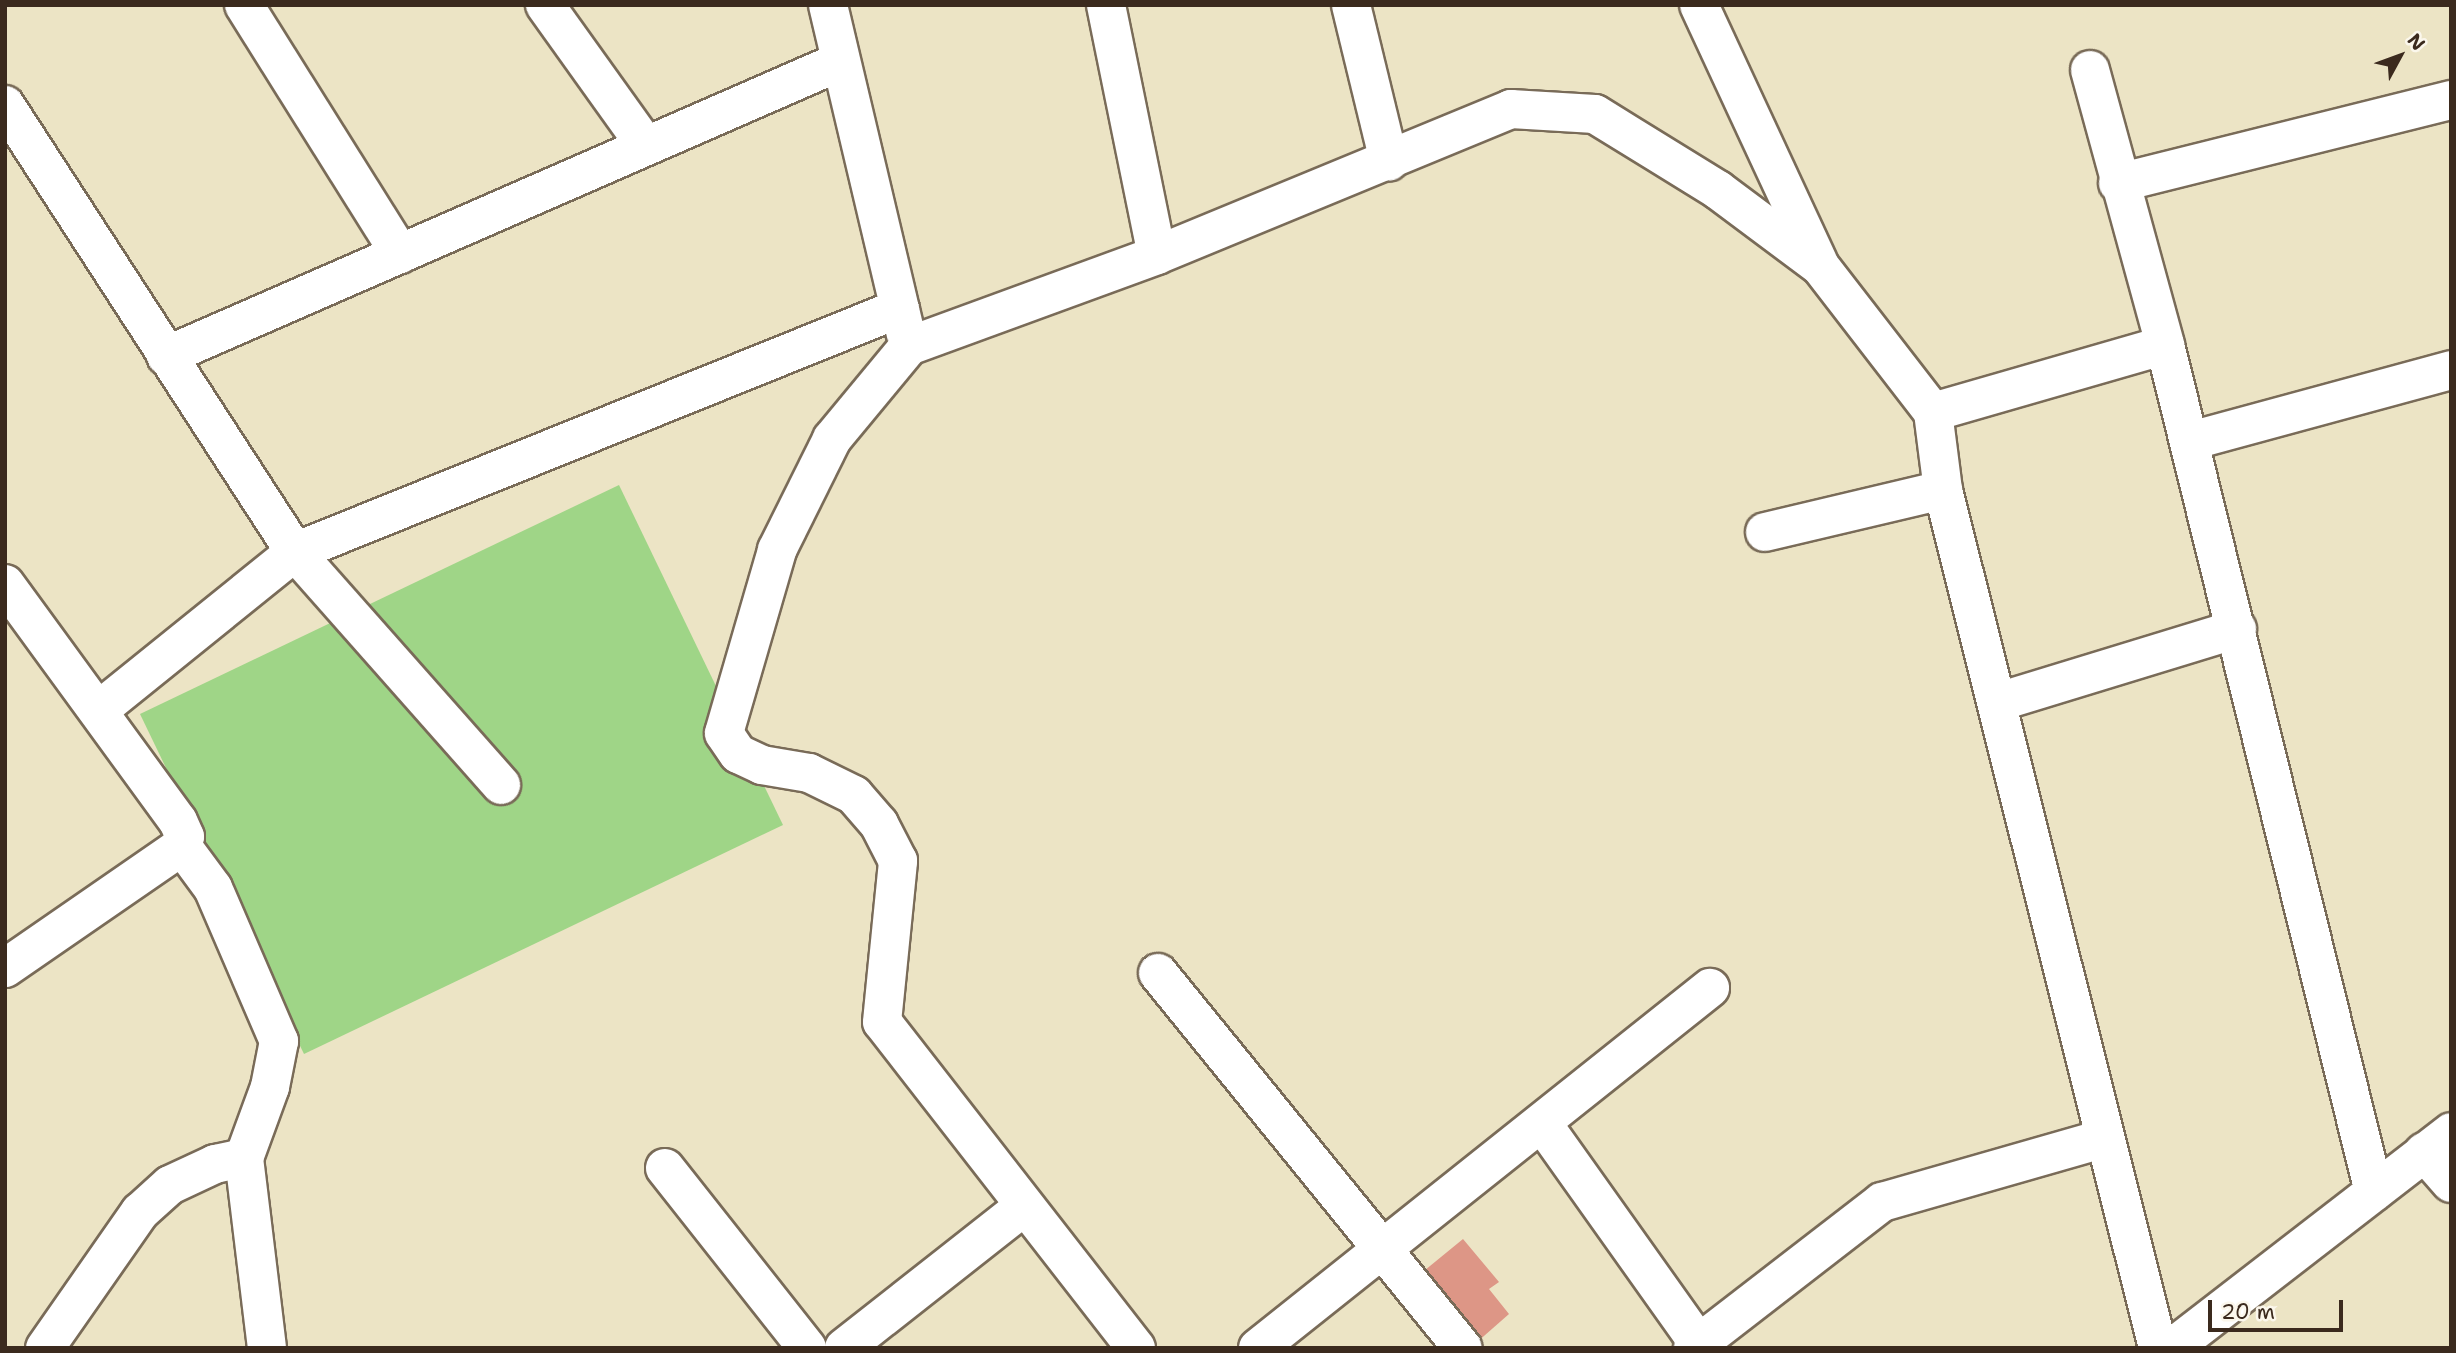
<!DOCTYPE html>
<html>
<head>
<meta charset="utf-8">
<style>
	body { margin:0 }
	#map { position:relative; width:2456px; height:1353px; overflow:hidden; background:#ece4c5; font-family:"Shantell Sans",sans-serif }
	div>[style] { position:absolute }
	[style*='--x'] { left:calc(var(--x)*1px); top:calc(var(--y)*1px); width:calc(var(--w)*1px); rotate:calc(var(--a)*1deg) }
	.green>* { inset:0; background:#9fd587 }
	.building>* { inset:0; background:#dd9686 }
	.roads { filter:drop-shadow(2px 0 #796b58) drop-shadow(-2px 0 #796b58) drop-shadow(0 2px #796b58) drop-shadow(0 -2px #796b58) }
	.minor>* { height:38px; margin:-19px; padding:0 19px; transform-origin:19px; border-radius:19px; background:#fff }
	span { translate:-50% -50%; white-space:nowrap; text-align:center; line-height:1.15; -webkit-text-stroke:6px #fbf7ec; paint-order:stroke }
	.frame { position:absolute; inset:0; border:7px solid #3b2a1e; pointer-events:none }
	.north { position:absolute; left:2365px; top:21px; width:70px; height:70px; -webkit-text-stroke:5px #fbf7ec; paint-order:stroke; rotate:49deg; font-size:19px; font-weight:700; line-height:28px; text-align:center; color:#3b2a1e }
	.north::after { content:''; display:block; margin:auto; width:24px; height:32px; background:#3b2a1e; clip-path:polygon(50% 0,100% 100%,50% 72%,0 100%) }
	.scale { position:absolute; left:2208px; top:1300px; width:135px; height:32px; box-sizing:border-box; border:4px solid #3b2a1e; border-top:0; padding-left:9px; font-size:21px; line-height:24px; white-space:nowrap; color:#3b2a1e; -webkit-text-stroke:5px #fbf7ec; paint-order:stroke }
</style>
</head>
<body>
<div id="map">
	<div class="green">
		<div style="clip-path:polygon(619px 485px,783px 825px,304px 1054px,140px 714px)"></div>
	</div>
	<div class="building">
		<div style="clip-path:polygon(1463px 1239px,1499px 1282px,1489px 1289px,1509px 1314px,1476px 1343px,1419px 1275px)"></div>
	</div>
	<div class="roads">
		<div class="minor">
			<div style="--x:244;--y:5;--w:294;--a:57.9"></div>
			<div style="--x:545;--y:5;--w:173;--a:54.4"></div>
			<div style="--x:828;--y:5;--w:338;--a:76.7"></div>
			<div style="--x:1106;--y:5;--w:255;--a:78.5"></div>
			<div style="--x:1351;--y:5;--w:161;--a:76.3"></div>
			<div style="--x:1699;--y:5;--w:282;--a:65.1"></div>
			<div style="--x:2090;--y:70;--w:285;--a:74.7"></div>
			<div style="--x:2165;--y:345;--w:872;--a:76.14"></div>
			<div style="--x:5;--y:105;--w:533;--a:57.03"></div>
			<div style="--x:295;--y:552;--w:311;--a:48.5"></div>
			<div style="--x:2118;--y:183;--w:343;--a:-14"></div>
			<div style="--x:166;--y:356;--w:734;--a:-23.6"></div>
			<div style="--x:1933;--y:412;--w:241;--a:-16.1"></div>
			<div style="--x:2190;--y:441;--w:270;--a:-15.2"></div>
			<div style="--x:1765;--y:532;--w:183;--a:-13.3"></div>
			<div style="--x:5;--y:584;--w:293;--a:53.9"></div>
			<div style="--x:178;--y:821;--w:17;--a:66"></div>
			<div style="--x:185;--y:837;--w:9;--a:108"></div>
			<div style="--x:182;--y:846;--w:215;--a:145.4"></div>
			<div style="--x:1998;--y:702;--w:250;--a:-17"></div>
			<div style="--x:99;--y:710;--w:252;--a:-38.9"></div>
			<div style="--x:295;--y:552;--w:652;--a:-21.96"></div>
			<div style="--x:182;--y:846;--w:52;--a:53.6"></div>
			<div style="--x:213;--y:888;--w:167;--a:66.7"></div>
			<div style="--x:279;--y:1041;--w:47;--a:101.1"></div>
			<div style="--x:270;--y:1087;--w:76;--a:110.1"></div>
			<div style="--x:244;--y:1158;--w:191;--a:83.1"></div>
			<div style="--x:1158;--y:973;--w:483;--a:50.9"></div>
			<div style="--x:1542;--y:1123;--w:276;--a:54.6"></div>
			<div style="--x:2424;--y:1152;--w:41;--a:48.9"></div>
			<div style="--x:665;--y:1168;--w:229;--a:51.7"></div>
			<div style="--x:45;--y:1348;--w:166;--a:-55.1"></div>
			<div style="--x:140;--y:1212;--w:40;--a:-42"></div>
			<div style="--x:170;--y:1185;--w:50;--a:-25"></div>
			<div style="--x:215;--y:1164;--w:30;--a:-12"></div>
			<div style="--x:844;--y:1348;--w:228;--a:-38.2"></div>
			<div style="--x:1136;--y:1348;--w:413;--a:-127.9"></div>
			<div style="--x:882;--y:1022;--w:162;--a:-84.3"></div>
			<div style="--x:898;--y:861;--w:42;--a:-117.2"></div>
			<div style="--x:879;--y:824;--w:38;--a:-131"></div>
			<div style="--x:854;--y:795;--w:50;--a:-153.9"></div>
			<div style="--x:809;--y:773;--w:48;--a:-170.3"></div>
			<div style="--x:762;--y:765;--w:26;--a:-155"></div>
			<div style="--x:738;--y:754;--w:25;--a:-124"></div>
			<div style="--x:724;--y:733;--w:191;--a:-73.8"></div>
			<div style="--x:777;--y:550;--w:124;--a:-63.6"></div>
			<div style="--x:832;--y:439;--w:121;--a:-50.4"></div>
			<div style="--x:909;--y:346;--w:264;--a:-20.1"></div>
			<div style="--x:1157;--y:255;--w:383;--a:-22.4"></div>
			<div style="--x:1511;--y:109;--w:84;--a:3.4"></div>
			<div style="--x:1595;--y:114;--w:145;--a:31.7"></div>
			<div style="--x:1718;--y:190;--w:127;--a:36.7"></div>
			<div style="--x:1820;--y:266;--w:185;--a:52.3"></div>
			<div style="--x:1933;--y:412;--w:79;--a:82.7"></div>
			<div style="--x:1943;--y:490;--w:885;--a:75.93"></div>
			<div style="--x:1258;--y:1348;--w:578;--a:-38.54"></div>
			<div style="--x:1693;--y:1348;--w:239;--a:-37.7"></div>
			<div style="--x:1882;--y:1202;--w:229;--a:-16"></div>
			<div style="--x:2172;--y:1348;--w:353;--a:-37.7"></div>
		</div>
	</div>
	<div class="frame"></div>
	<div class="north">N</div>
	<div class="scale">20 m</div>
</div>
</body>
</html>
